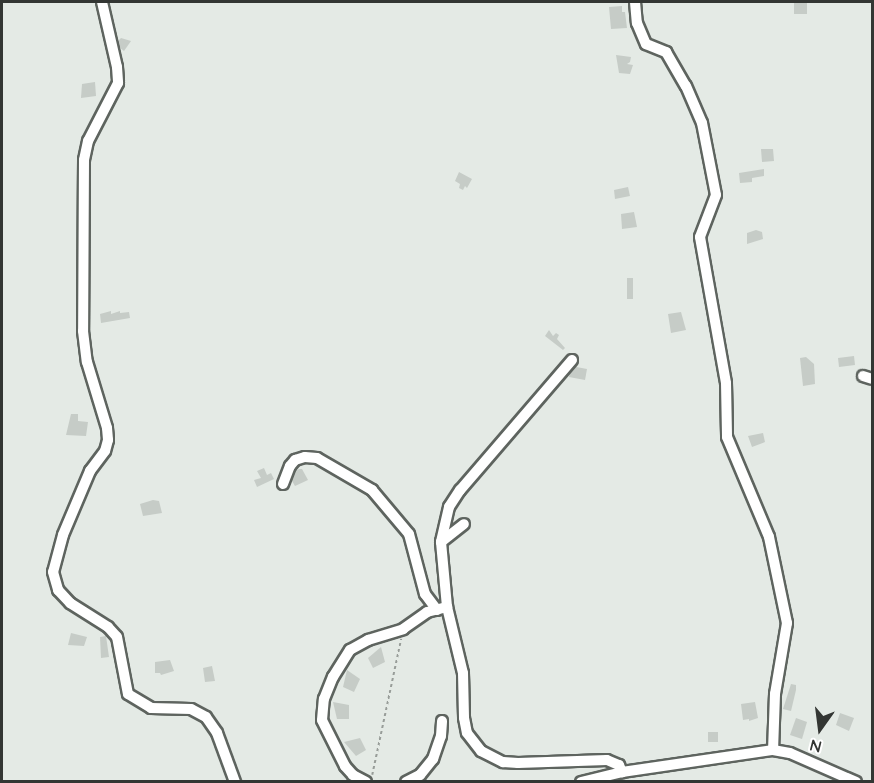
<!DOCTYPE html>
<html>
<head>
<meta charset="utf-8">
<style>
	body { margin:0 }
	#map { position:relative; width:874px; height:783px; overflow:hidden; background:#e4eae5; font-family:Quicksand,sans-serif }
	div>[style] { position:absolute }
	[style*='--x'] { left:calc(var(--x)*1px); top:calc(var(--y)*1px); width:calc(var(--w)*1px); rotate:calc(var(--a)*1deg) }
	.building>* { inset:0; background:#c6ccc7 }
	.path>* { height:1.5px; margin-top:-0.75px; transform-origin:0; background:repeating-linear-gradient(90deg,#989d99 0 3px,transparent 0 6px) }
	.roads { filter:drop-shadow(2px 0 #5e645f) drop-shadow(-2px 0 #5e645f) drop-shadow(0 2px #5e645f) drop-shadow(0 -2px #5e645f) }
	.minor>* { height:10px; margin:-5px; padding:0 5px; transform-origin:5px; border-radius:5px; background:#fff }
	span { translate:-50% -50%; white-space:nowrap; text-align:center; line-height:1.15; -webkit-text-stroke:5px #fff; paint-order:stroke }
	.frame { position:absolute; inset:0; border:3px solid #333633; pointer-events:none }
	.north { position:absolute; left:790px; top:699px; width:60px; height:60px; -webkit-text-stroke:4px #fff; paint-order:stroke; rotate:194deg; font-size:16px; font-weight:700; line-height:24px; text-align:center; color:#333633 }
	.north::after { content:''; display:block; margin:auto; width:21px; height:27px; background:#333633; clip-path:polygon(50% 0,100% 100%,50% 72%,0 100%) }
</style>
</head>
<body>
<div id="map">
	<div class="building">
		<div style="clip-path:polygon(794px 3px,807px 3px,807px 14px,794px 14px)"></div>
		<div style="clip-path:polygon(622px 6px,622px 12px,625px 12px,627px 28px,611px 29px,609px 7px)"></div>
		<div style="clip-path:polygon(121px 38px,131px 41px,124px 51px,115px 44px)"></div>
		<div style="clip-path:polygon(616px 55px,631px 57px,630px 62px,627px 64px,633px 65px,630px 74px,619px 73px)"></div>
		<div style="clip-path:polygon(95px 82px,96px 96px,81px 98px,82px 84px)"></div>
		<div style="clip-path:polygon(761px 149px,773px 149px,774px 161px,762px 162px)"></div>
		<div style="clip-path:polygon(764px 169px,764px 176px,752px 178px,752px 182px,740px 183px,739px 173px)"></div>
		<div style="clip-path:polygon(459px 172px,472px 179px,467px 188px,465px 186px,463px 190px,459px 188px,460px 184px,455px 181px)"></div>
		<div style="clip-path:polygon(628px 187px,630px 196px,615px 199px,614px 190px)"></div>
		<div style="clip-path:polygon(634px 212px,637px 227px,622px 229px,621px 214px)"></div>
		<div style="clip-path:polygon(756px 230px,762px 232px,763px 239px,747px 244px,747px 233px)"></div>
		<div style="clip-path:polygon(627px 278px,633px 278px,633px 299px,627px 299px)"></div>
		<div style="clip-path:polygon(111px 311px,111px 314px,120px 311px,120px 313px,129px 312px,130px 318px,101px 323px,100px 314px)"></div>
		<div style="clip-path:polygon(681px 312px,686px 330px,671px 333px,668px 314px)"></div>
		<div style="clip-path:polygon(549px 330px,553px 336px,556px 333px,559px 335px,557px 339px,565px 348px,563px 350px,545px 336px)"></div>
		<div style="clip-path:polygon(854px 356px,855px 365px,839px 367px,838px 358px)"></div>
		<div style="clip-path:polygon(806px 357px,814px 364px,815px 384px,803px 386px,800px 358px)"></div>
		<div style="clip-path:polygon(571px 366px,587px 369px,585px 380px,569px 377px)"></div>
		<div style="clip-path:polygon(71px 414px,78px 414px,78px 421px,88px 422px,86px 436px,66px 435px)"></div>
		<div style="clip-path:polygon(763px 433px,765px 442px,752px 447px,748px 436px)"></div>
		<div style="clip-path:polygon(264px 468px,267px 475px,271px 473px,274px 479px,257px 487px,254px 480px,261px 478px,257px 471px)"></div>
		<div style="clip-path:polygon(299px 469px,302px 469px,308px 480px,295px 486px,289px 476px)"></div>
		<div style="clip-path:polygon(153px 500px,159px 501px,162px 513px,143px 516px,140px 504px)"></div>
		<div style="clip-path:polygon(71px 633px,87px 637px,84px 646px,68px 645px)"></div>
		<div style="clip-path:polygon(106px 636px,109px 657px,101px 658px,100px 637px)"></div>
		<div style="clip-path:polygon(381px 647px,385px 662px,373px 668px,368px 658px)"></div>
		<div style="clip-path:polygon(170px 660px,174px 671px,161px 675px,160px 673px,155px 673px,155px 662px)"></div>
		<div style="clip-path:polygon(212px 666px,215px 681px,205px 682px,203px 668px)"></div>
		<div style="clip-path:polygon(347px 670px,360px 679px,354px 692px,343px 687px)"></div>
		<div style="clip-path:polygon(791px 684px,796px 685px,796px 690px,791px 711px,783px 709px)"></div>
		<div style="clip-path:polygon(333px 702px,349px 705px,349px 719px,337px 719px)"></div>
		<div style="clip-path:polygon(755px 702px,758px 718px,749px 721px,749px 719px,743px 720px,741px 704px)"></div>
		<div style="clip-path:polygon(840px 713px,854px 718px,849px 731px,836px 725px)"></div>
		<div style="clip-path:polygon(796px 718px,807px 722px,802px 739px,790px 735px)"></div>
		<div style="clip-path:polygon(708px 732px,718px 732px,718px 742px,708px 742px)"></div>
		<div style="clip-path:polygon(360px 738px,366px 750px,356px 756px,344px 742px)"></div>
	</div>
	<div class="path">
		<div style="--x:372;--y:775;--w:139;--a:-78"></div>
	</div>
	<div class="roads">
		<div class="minor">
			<div style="--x:102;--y:2;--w:67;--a:77"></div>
			<div style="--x:117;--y:67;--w:16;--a:86"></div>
			<div style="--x:118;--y:83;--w:65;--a:117.3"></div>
			<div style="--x:88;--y:141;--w:19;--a:102"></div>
			<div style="--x:84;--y:160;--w:171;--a:90.3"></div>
			<div style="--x:83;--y:331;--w:31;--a:83"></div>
			<div style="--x:87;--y:362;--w:69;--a:73.1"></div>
			<div style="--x:107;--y:428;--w:12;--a:85"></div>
			<div style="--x:108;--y:440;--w:11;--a:105"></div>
			<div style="--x:105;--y:451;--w:25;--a:127"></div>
			<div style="--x:90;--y:471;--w:69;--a:112.9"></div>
			<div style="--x:63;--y:535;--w:38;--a:105"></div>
			<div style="--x:53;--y:572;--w:19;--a:74"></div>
			<div style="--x:58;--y:590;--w:18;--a:47"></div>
			<div style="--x:70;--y:603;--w:45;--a:32.3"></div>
			<div style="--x:108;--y:627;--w:13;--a:48"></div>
			<div style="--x:117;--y:637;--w:58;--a:79.1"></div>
			<div style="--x:128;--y:694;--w:27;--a:31"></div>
			<div style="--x:151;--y:708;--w:40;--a:1.4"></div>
			<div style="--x:191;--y:709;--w:17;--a:28"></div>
			<div style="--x:206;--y:717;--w:19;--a:55"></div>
			<div style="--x:217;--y:733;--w:52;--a:69.8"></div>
			<div style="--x:635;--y:2;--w:21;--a:85"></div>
			<div style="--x:637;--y:23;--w:23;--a:67"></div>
			<div style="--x:646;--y:44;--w:22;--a:22"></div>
			<div style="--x:666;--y:52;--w:39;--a:60"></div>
			<div style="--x:686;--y:86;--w:40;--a:66.6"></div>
			<div style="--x:702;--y:123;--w:73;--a:79"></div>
			<div style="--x:716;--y:195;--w:45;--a:110.9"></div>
			<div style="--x:700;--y:237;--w:148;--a:79.9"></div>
			<div style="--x:726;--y:383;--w:54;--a:88.9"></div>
			<div style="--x:727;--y:437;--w:108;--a:67.2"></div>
			<div style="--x:769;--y:537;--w:88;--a:78.2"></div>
			<div style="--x:787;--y:623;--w:72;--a:99.6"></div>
			<div style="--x:775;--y:694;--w:56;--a:92"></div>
			<div style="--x:572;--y:360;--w:172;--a:130.7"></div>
			<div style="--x:460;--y:490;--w:20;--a:123"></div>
			<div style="--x:449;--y:507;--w:36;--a:103"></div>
			<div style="--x:441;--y:542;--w:65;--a:84.7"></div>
			<div style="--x:447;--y:607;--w:68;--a:76.4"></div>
			<div style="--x:463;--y:673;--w:45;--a:88.7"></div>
			<div style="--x:464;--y:718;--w:15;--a:79"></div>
			<div style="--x:467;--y:733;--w:23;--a:52"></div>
			<div style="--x:481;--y:751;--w:25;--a:27"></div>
			<div style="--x:503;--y:762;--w:15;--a:4"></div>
			<div style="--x:518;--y:763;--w:89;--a:-1.9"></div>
			<div style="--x:607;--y:760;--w:13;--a:23"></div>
			<div style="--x:619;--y:765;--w:8;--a:67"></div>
			<div style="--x:863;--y:376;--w:9;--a:18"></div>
			<div style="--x:283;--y:484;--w:19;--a:-69"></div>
			<div style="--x:290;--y:466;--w:8;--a:-50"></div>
			<div style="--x:295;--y:460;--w:10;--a:-17"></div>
			<div style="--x:305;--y:457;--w:12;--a:5"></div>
			<div style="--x:317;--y:458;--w:64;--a:30.2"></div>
			<div style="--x:372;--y:490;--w:57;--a:49.9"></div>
			<div style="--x:409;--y:534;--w:62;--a:75.1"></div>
			<div style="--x:425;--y:594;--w:20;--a:53"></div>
			<div style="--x:441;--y:542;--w:29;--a:-38"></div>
			<div style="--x:366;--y:782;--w:15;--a:-152"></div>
			<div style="--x:353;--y:775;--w:12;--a:-132"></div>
			<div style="--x:345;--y:766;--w:51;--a:-116.6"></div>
			<div style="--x:322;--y:720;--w:21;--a:-85"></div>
			<div style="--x:324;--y:699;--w:24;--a:-68"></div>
			<div style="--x:333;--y:677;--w:32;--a:-58"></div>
			<div style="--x:350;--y:650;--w:21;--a:-29"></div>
			<div style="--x:368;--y:640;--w:37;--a:-17"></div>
			<div style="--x:403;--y:629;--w:29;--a:-35"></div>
			<div style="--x:427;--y:612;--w:21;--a:-14"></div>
			<div style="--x:406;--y:782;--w:16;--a:-27"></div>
			<div style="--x:420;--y:775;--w:21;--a:-51"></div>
			<div style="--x:433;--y:759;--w:24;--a:-71"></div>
			<div style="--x:441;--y:736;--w:15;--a:-86"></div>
			<div style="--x:581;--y:782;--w:42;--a:-13.7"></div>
			<div style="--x:622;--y:772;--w:153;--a:-8.3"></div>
			<div style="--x:773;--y:750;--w:17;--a:10"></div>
			<div style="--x:790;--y:753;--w:72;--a:23.7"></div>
		</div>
	</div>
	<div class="frame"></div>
	<div class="north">N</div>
</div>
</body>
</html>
